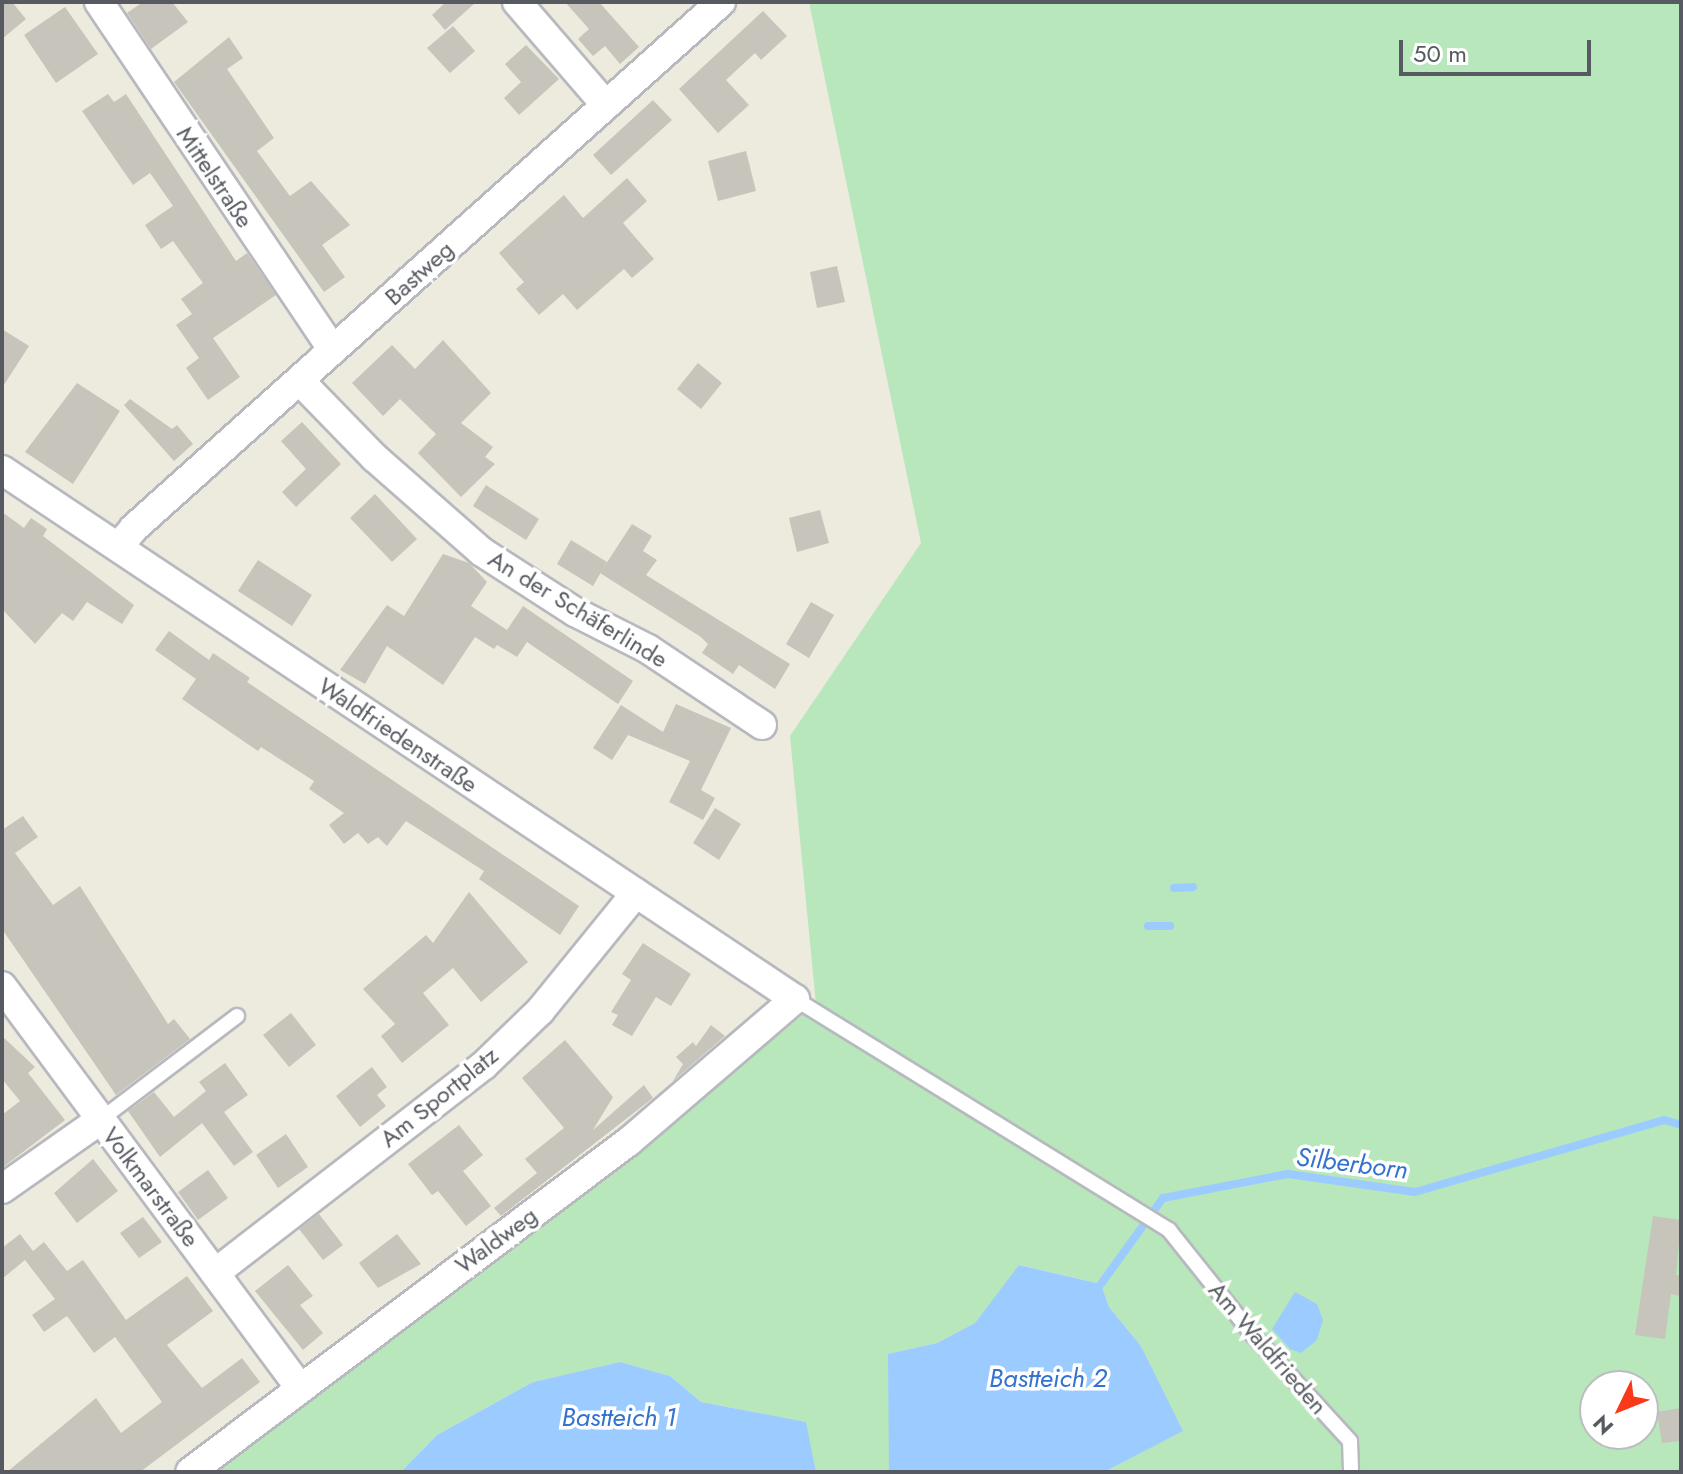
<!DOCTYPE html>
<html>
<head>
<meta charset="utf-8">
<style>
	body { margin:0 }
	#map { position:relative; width:1683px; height:1474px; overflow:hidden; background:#edeade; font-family:Jost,sans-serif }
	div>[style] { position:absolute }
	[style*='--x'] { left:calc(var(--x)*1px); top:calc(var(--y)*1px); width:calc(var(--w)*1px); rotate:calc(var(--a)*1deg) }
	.green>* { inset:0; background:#b7e7bb }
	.water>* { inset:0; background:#9cccff }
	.stream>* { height:8px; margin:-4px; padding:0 4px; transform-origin:4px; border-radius:4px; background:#9cccff }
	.building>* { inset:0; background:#c7c4bb }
	.roads { filter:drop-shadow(2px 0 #b7b9bf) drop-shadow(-2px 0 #b7b9bf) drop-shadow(0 2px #b7b9bf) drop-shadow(0 -2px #b7b9bf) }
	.lane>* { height:14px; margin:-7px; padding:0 7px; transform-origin:7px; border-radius:7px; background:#fff }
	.street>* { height:28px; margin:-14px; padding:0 14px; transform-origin:14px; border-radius:14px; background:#fff }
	span { translate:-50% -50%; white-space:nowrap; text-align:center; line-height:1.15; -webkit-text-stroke:7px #fff; paint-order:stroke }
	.street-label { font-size:24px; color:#575b61 }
	.water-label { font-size:26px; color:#3473cd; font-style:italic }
	.frame { position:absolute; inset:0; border:4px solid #575b61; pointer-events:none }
	.north { position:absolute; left:1579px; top:1370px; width:80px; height:80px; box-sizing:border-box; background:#fff; border:2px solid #bcbdc0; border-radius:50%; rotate:227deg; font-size:22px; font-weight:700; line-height:32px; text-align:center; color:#575b61 }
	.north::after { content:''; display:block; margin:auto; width:28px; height:36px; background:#f93917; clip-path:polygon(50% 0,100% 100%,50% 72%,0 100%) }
	.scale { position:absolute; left:1399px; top:40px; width:192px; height:36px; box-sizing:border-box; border:4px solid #575b61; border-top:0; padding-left:10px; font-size:24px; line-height:28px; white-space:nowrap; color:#575b61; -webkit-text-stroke:6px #fff; paint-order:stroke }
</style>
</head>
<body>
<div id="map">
	<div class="green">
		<div style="clip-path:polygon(evenodd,809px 2px,1681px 2px,1681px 1472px,1104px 1472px,1182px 1431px,1141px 1346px,1109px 1307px,1101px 1284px,1020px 1265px,975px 1323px,937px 1343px,889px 1354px,889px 1472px,816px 1472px,805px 1422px,701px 1402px,670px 1376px,620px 1362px,533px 1382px,437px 1435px,401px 1472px,199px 1472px,635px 1153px,816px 1004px,790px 736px,921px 543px,809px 2px,1595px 1386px,1643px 1386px,1643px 1434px,1595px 1434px,1595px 1386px)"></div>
	</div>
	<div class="water">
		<div style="clip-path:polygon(1019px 1265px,1101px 1284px,1109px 1307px,1141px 1346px,1183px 1431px,1104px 1472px,889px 1472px,888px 1354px,937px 1343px,975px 1323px)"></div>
		<div style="clip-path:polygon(1295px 1292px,1317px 1304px,1323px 1320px,1317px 1340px,1301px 1353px,1290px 1349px,1272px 1329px)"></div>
		<div style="clip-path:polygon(620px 1362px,670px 1376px,701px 1402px,806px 1422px,816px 1472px,401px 1472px,437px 1435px,533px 1382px)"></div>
	</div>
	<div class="stream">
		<div style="--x:1174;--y:888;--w:19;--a:-3"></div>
		<div style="--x:1148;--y:926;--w:22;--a:0"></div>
		<div style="--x:1101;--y:1284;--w:106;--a:-54.2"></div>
		<div style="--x:1163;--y:1198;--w:127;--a:-10.9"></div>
		<div style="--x:1288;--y:1174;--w:128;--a:8.1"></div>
		<div style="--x:1415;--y:1192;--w:259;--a:-16.1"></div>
		<div style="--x:1664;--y:1120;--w:18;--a:16"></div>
	</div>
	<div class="building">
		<div style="clip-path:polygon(2px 2px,12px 2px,26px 19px,2px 39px)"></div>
		<div style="clip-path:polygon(143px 2px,172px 2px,188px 22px,151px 49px,127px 13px)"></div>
		<div style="clip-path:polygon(446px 2px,476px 2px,445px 30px,432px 15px)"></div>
		<div style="clip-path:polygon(565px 2px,599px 2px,639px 47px,620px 64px,605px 46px,593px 56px,578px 39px,589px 29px)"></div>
		<div style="clip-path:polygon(65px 7px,98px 54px,56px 83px,24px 35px)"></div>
		<div style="clip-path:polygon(763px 11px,787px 36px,761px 60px,755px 53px,726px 80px,749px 105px,718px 133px,679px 89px)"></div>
		<div style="clip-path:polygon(453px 26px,475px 51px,450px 73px,427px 48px)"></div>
		<div style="clip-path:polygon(229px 37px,243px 58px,227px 69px,274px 138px,257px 151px,290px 196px,311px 181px,350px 225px,322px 245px,345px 277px,324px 292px,174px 82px)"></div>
		<div style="clip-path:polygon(526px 45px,559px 79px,519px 115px,504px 98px,521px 82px,505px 64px)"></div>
		<div style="clip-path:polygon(108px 94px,114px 102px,126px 94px,236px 261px,247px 253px,276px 295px,213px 338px,240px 377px,208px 400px,186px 368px,199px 358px,176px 325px,192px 314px,181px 299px,203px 283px,173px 241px,161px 249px,145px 225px,173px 206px,150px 173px,133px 185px,82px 111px)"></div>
		<div style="clip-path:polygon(653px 100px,672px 120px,611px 175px,593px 155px)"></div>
		<div style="clip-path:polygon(746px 151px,756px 191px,718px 201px,708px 161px)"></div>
		<div style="clip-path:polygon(627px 178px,647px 201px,623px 223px,654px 259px,632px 278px,624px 269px,577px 310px,563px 294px,539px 315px,516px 289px,524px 282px,499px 253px,564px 195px,583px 218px)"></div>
		<div style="clip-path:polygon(837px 266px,845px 302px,817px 308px,810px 272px)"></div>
		<div style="clip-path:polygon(2px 329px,29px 346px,2px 388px)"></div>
		<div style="clip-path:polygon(443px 340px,491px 393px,461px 423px,493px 447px,485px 457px,495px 464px,461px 497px,418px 453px,436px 434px,400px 399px,383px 416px,352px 383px,392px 345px,415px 369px)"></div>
		<div style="clip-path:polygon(698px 363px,722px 383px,701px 409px,677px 389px)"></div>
		<div style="clip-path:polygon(77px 383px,120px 411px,73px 484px,25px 452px)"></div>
		<div style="clip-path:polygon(130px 399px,172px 429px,177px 425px,193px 444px,174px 461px,124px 405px)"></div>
		<div style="clip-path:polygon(302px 422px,341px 464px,296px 507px,282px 492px,306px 469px,281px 441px)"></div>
		<div style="clip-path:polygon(486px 485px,539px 519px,526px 540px,473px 506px)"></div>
		<div style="clip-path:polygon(375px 494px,417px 539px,392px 562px,350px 518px)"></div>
		<div style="clip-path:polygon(820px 510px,829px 543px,797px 552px,789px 518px)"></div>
		<div style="clip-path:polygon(2px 512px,24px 528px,31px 518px,47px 529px,43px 536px,134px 605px,122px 624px,87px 602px,73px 621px,62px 613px,35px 644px,2px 609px)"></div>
		<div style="clip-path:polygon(632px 524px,652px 536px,643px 551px,657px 560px,646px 575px,790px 664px,775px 689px,739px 665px,733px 674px,702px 653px,708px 644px,701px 637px,600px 573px)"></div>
		<div style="clip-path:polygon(571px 540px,607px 562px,593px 586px,557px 564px)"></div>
		<div style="clip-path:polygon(443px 554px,469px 563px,487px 582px,471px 606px,507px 630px,523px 606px,633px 681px,618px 704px,527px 642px,517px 657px,497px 645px,503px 637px,494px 649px,475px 637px,443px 685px,387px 646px,365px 684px,340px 670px,387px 605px,404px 616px)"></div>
		<div style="clip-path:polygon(258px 560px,312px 595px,292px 626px,238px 591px)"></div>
		<div style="clip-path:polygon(811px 602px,834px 615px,809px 658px,786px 644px)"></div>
		<div style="clip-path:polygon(169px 631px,209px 660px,213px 653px,250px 678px,247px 682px,579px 906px,560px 935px,479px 879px,484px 871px,406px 821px,387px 846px,378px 837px,368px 844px,358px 833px,344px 844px,329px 825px,344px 813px,309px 789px,314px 781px,261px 747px,258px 751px,182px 699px,196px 679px,155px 650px)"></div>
		<div style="clip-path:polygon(676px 704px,731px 728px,701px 790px,715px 798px,703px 820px,669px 802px,690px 761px,628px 735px,612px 760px,593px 748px,621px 705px,663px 732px)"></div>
		<div style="clip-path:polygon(715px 808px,741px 824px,719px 860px,693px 843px)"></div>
		<div style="clip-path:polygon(23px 816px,38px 837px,15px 853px,53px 905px,80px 886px,168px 1024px,174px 1019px,190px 1039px,116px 1095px,2px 929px,2px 830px)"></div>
		<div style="clip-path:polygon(469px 892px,528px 962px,481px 1002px,453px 968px,423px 993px,449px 1025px,402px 1063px,381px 1036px,395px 1024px,363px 989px,426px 935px,433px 943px)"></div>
		<div style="clip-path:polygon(643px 943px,691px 974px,671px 1006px,656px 997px,632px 1036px,612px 1025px,618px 1015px,611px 1012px,631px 980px,622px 974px)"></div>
		<div style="clip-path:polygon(291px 1013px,316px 1045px,289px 1067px,263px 1035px)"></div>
		<div style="clip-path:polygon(711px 1025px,725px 1036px,673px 1081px,683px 1064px,676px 1057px,693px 1042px,696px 1046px)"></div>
		<div style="clip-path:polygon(2px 1036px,35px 1067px,28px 1073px,65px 1120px,2px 1168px,2px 1115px,20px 1101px,2px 1079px)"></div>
		<div style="clip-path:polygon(565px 1040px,613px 1097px,593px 1130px,644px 1085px,653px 1098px,501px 1216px,494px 1208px,537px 1173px,525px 1159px,564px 1128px,522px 1078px)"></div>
		<div style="clip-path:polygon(225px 1063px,248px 1095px,224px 1112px,253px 1152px,234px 1166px,202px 1123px,160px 1157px,128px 1111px,154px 1092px,174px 1117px,206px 1091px,199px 1082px)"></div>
		<div style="clip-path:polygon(372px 1067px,387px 1087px,377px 1095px,386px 1106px,360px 1127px,336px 1096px)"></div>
		<div style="clip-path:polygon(459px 1125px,483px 1155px,463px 1171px,491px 1206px,466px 1226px,438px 1191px,432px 1195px,408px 1164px)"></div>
		<div style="clip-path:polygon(286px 1134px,308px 1167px,278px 1188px,256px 1155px)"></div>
		<div style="clip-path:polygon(93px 1159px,118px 1191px,77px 1223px,54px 1193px)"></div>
		<div style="clip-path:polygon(208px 1170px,228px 1198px,198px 1220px,178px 1192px)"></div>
		<div style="clip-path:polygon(319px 1214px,343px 1245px,323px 1260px,299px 1229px)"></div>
		<div style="clip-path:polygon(1653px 1216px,1681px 1220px,1676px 1275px,1681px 1276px,1681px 1296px,1671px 1294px,1665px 1339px,1635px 1335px)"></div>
		<div style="clip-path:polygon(143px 1217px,162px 1242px,139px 1258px,120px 1233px)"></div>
		<div style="clip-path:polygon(20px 1234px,33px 1251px,44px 1242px,67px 1271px,83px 1260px,126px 1320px,187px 1276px,213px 1311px,167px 1345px,202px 1388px,242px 1358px,260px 1382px,140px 1472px,7px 1472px,96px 1398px,121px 1433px,162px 1402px,115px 1337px,94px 1353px,67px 1316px,44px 1332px,32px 1315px,55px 1299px,25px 1260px,2px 1279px,2px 1248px)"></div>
		<div style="clip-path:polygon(397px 1234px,421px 1264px,378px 1288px,359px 1263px)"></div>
		<div style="clip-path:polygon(288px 1265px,313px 1296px,300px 1305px,323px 1333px,303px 1350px,255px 1291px)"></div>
		<div style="clip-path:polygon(1681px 1408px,1681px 1441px,1662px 1443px,1657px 1412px)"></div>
	</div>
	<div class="roads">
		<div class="lane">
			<div style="--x:795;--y:999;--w:440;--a:31.7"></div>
			<div style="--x:1169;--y:1230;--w:133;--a:51.4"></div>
			<div style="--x:1252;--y:1334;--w:145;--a:47.5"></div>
			<div style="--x:1350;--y:1441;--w:31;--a:88"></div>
			<div style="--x:100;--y:1120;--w:172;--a:-37.2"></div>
		</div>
		<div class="street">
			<div style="--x:99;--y:2;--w:419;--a:56.1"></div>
			<div style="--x:517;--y:2;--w:136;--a:49.2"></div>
			<div style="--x:300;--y:381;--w:107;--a:45.8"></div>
			<div style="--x:375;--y:458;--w:142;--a:41.3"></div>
			<div style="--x:482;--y:552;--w:111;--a:32.8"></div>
			<div style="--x:575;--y:612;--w:82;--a:26.9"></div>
			<div style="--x:648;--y:649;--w:137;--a:33.7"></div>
			<div style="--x:2;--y:470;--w:953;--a:33.71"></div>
			<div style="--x:795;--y:999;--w:220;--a:139.4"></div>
			<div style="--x:628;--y:1142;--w:548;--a:143"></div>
			<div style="--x:119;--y:546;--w:23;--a:-50"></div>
			<div style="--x:134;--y:528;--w:788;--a:-41.86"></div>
			<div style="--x:2;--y:986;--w:500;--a:53.45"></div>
			<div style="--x:2;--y:1189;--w:120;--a:-35.1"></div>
			<div style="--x:215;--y:1273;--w:340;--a:-37.7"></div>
			<div style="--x:484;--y:1065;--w:78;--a:-44"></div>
			<div style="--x:540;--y:1011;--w:152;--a:-50.9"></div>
		</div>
	</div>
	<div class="street-label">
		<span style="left:215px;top:177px;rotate:56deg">Mittelstraße</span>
		<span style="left:419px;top:273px;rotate:-42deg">Bastweg</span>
		<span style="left:578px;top:609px;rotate:31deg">An der Schäferlinde</span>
		<span style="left:398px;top:735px;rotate:34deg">Waldfriedenstraße</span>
		<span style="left:439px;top:1097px;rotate:-39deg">Am Sportplatz</span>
		<span style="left:151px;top:1187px;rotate:53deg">Volkmarstraße</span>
		<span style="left:496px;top:1240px;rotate:-36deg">Waldweg</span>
		<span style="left:1268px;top:1348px;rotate:49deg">Am Waldfrieden</span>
	</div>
	<div class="water-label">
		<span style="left:1352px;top:1164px;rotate:7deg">Silberborn</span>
		<span style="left:1048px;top:1379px">Bastteich 2</span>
		<span style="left:619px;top:1418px">Bastteich 1</span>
	</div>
	<div class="frame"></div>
	<div class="north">N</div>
	<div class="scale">50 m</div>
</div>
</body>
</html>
